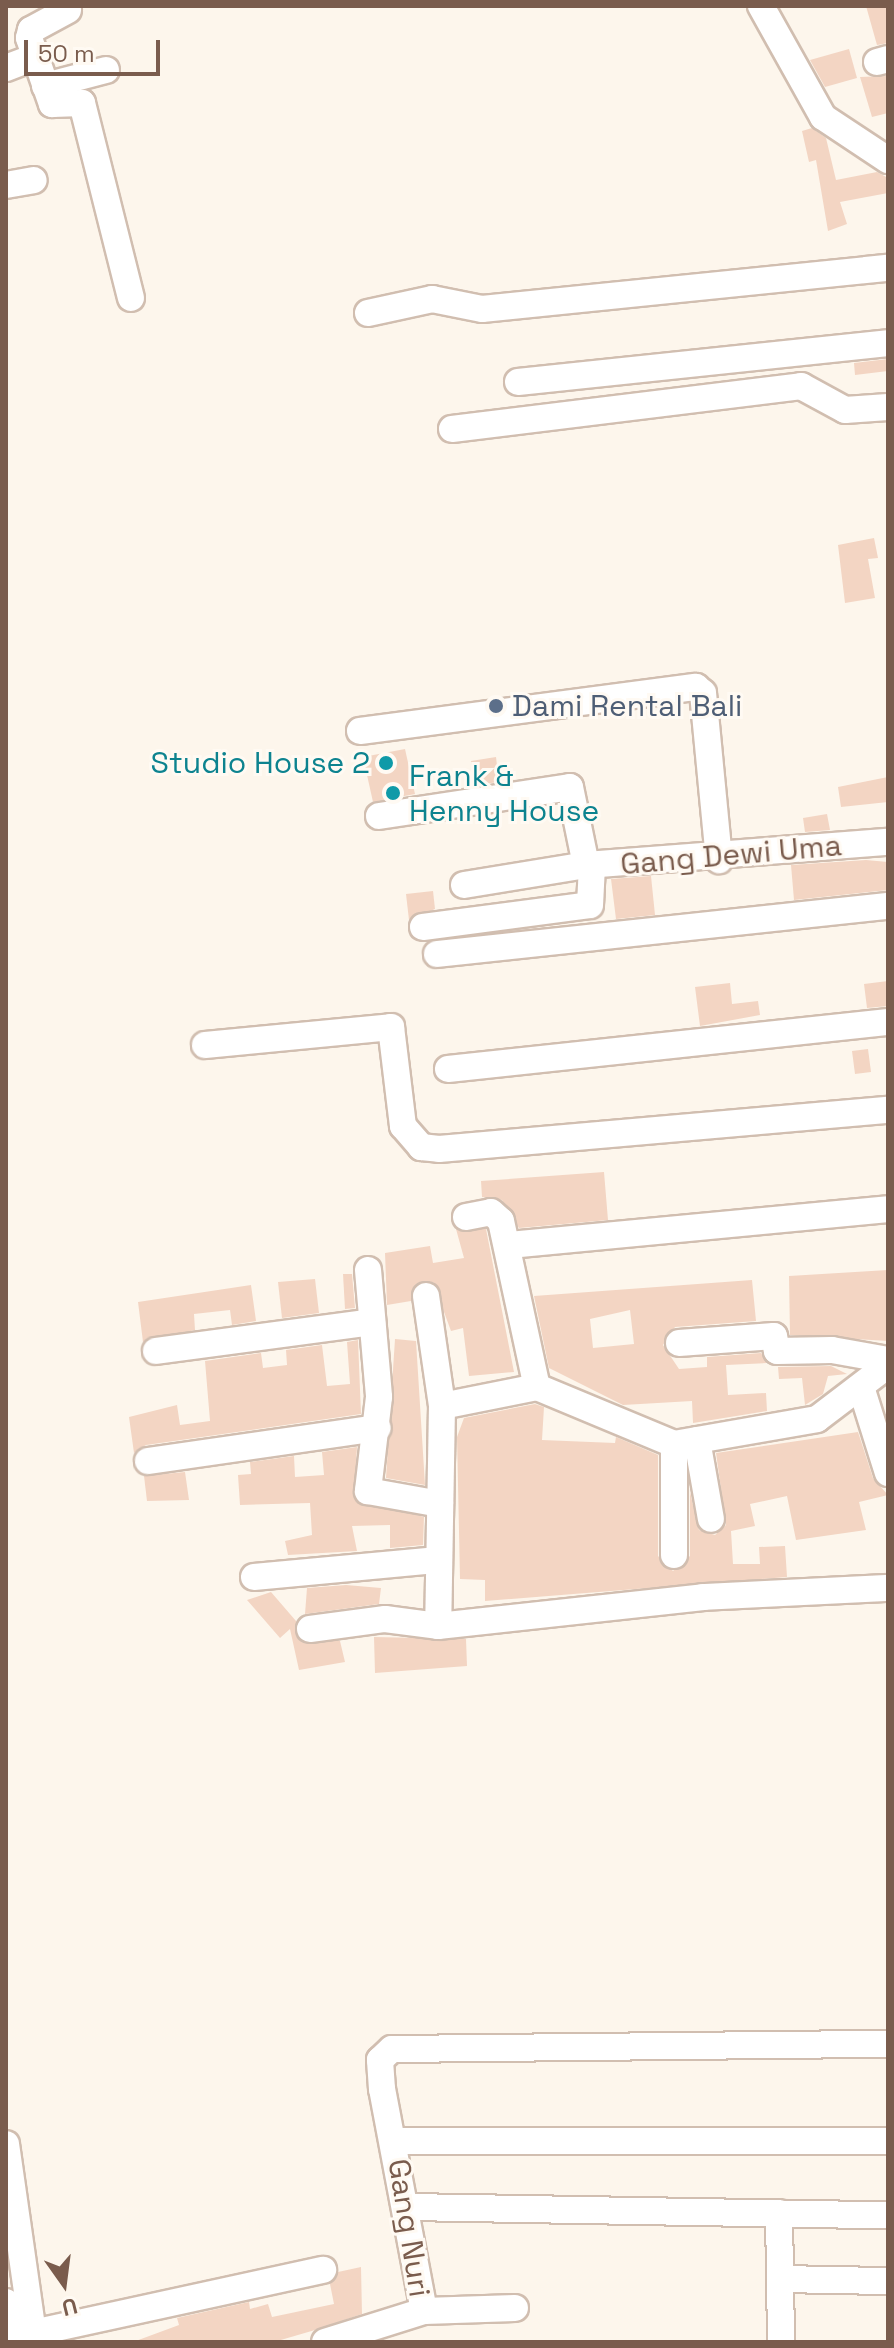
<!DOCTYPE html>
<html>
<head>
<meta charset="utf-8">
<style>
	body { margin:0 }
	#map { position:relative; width:894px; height:2348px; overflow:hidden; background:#fdf6ec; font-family:"Space Grotesk",sans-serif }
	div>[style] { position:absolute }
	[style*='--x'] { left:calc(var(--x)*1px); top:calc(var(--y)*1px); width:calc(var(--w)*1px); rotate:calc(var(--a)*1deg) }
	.building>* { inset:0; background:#f3d5c3 }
	.roads { filter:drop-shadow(2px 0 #d1beb0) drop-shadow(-2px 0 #d1beb0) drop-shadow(0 2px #d1beb0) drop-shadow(0 -2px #d1beb0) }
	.minor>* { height:26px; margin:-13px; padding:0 13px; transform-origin:13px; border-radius:13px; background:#fff }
	.dots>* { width:22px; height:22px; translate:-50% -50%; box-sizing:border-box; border:4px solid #fffaf3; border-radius:50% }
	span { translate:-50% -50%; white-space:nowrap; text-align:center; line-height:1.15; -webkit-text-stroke:6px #fffaf3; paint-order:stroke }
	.service-label { font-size:30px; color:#4e5e75 }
	.left { translate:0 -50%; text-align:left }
	.culture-label { font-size:30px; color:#0d838f }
	.right { translate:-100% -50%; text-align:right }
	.street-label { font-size:30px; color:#7a5c4d }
	.frame { position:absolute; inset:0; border:8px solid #7a5c4d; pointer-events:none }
	.north { position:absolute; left:24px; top:2244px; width:80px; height:80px; -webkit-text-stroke:6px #fffaf3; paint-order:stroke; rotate:166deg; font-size:22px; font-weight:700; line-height:32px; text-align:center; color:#7a5c4d }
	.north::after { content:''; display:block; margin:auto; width:28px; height:36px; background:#7a5c4d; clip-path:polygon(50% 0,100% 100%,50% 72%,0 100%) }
	.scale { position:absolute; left:24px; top:40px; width:136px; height:36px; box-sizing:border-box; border:4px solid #7a5c4d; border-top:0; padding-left:10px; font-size:24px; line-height:28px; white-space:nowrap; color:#7a5c4d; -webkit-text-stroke:6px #fffaf3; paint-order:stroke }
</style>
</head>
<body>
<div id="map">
	<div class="building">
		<div style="clip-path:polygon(866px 6px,888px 6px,888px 43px,877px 45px)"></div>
		<div style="clip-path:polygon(849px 49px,857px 78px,825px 87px,810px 60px)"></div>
		<div style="clip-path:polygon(886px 76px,888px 113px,872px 117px,860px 77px)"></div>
		<div style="clip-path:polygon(812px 128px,826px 138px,836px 180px,877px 172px,888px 178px,888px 193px,840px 202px,847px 224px,828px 231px,816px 160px,809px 162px,802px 131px)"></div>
		<div style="clip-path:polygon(888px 359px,888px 371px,855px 375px,854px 363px)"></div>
		<div style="clip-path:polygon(874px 538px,878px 558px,868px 559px,875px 598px,845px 603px,838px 545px)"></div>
		<div style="clip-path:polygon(405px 749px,415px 794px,373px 802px,363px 757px)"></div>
		<div style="clip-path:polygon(496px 757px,499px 782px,475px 785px,471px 761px)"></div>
		<div style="clip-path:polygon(888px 777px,888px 802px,841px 807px,838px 787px)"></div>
		<div style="clip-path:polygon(827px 814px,830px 830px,805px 832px,803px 818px)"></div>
		<div style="clip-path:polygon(866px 860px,888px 862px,888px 890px,794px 900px,791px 865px)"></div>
		<div style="clip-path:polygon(651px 876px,655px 915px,616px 919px,611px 879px)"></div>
		<div style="clip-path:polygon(433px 891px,435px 909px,409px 920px,406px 894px)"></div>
		<div style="clip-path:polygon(888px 981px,888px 1006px,867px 1008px,864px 984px)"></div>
		<div style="clip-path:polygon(730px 983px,732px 1004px,758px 1001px,760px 1015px,700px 1026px,695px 987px)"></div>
		<div style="clip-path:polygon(868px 1049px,871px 1072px,855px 1074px,852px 1051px)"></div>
		<div style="clip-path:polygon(604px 1172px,608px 1220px,519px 1228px,502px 1200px,482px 1197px,481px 1181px)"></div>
		<div style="clip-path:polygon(456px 1229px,486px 1229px,514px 1372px,469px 1376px,463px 1328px,451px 1331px,433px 1282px,416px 1284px,411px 1301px,387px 1305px,385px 1253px,430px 1246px,433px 1263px,464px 1258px)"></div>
		<div style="clip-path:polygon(888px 1270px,888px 1341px,790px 1335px,789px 1276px)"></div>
		<div style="clip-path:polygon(343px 1274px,352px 1274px,355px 1308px,345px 1309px)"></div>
		<div style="clip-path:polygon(315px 1279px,319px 1313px,282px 1318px,278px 1282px)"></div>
		<div style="clip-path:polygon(evenodd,752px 1280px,756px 1321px,675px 1327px,663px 1345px,679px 1369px,707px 1367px,707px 1357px,761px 1353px,767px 1363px,726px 1365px,728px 1395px,766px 1393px,767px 1411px,693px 1423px,692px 1401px,623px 1405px,549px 1368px,534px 1296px,752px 1280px,630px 1310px,634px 1344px,593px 1348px,590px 1319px,630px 1310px)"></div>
		<div style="clip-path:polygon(251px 1285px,256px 1321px,232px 1325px,230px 1310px,194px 1314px,195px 1330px,143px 1342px,138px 1302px)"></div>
		<div style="clip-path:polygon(395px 1339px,416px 1341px,425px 1485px,386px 1478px)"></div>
		<div style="clip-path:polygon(358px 1340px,361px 1414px,146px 1445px,134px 1453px,129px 1417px,177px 1405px,180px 1425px,210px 1421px,205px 1361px,261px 1353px,263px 1368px,287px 1365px,286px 1350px,322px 1345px,327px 1386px,350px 1384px,347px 1342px)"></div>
		<div style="clip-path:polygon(778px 1367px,831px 1366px,847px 1374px,828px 1376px,823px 1394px,805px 1405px,802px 1378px,779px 1379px)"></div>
		<div style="clip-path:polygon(535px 1404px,544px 1407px,542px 1440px,615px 1443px,616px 1437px,658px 1455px,658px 1556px,673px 1571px,690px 1556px,690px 1492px,699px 1530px,715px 1535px,726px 1525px,716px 1453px,858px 1432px,873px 1478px,888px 1495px,859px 1502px,866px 1530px,796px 1540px,787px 1496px,750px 1504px,755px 1526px,731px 1531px,733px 1564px,760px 1564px,759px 1547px,785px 1546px,787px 1577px,485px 1601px,485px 1580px,460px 1579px,457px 1437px,464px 1418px)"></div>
		<div style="clip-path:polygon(357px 1447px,354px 1498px,424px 1517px,423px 1545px,390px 1548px,390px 1525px,352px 1526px,357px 1551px,288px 1555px,285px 1541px,312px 1535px,310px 1503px,240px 1505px,238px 1475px,251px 1474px,250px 1462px,294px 1456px,295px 1477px,324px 1475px,322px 1452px)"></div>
		<div style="clip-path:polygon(185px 1472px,189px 1500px,147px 1501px,144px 1476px)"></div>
		<div style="clip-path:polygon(346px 1585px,381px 1588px,379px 1604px,305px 1614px,307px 1588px)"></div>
		<div style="clip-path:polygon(271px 1592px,296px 1621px,298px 1639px,340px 1641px,345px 1662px,299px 1670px,290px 1629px,280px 1638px,247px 1600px)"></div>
		<div style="clip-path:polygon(374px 1637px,466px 1639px,467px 1666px,375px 1673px)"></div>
		<div style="clip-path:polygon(361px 2267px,362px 2314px,315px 2330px,274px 2342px,133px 2342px,179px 2325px,177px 2318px,249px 2302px,250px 2309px,268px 2304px,272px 2317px,334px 2304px,330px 2284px,338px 2272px)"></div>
	</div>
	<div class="roads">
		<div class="minor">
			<div style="--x:761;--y:6;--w:127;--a:60.8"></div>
			<div style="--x:823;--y:117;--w:78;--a:33.5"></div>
			<div style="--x:68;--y:10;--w:42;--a:151.6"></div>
			<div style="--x:31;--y:30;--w:8;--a:104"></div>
			<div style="--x:29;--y:38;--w:70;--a:70.8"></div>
			<div style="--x:52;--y:104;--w:30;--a:-2"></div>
			<div style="--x:82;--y:103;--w:201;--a:75.9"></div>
			<div style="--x:877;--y:62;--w:11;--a:-15"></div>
			<div style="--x:6;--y:68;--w:31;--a:-21"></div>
			<div style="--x:45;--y:86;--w:63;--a:-14.7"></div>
			<div style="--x:6;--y:185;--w:28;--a:-10"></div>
			<div style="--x:368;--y:313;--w:66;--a:-12.3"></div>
			<div style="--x:432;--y:299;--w:51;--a:11.3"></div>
			<div style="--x:482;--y:309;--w:408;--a:-5.8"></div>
			<div style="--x:518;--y:382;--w:372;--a:-6"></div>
			<div style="--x:452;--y:429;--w:352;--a:-7"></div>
			<div style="--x:801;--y:386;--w:50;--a:28.6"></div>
			<div style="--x:845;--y:410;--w:43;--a:-4"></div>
			<div style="--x:360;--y:731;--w:339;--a:-7.5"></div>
			<div style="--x:696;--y:687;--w:9;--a:41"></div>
			<div style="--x:703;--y:693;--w:168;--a:84.5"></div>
			<div style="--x:379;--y:816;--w:193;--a:-8.6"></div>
			<div style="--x:570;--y:787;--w:80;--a:78.4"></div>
			<div style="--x:464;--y:885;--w:124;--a:-9.3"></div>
			<div style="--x:586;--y:865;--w:303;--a:-4.4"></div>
			<div style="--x:423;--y:927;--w:168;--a:-7.5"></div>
			<div style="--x:590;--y:905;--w:40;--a:-87.1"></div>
			<div style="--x:437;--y:954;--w:454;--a:-6.1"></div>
			<div style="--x:205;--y:1045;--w:187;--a:-5.5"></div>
			<div style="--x:391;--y:1027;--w:100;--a:83.1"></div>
			<div style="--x:403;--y:1126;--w:28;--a:49"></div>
			<div style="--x:421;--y:1147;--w:18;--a:6"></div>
			<div style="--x:439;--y:1149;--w:451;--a:-5"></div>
			<div style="--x:448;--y:1069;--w:443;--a:-6.1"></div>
			<div style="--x:466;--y:1217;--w:25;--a:-11"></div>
			<div style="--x:491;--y:1212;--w:13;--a:42"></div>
			<div style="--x:501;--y:1221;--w:170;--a:77.8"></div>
			<div style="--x:509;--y:1245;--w:381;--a:-5.4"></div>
			<div style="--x:368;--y:1270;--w:127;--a:85"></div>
			<div style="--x:379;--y:1397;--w:95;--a:96.7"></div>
			<div style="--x:368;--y:1491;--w:73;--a:10.2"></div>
			<div style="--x:426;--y:1296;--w:111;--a:81.7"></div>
			<div style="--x:442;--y:1406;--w:220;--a:91"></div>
			<div style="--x:679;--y:1343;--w:95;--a:-4.2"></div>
			<div style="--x:774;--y:1336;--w:15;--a:79"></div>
			<div style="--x:777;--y:1351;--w:55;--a:-1"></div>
			<div style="--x:832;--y:1350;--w:57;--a:10.1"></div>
			<div style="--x:156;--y:1351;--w:218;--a:-7.6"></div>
			<div style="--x:537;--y:1387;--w:148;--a:22.6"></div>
			<div style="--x:674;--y:1444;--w:145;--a:-9.9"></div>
			<div style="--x:817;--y:1419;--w:89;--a:-37.3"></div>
			<div style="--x:861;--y:1387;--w:90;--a:72.6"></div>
			<div style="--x:442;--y:1406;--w:97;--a:-11.3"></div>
			<div style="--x:697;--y:1440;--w:80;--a:80"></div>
			<div style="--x:674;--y:1444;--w:111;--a:90"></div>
			<div style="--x:148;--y:1461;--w:232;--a:-8.2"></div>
			<div style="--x:254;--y:1577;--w:185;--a:-5.3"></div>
			<div style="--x:310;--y:1629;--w:76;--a:-7.6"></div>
			<div style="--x:385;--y:1619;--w:53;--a:7.5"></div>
			<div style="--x:438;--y:1626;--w:267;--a:-6.2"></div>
			<div style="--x:703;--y:1597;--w:185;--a:-2.8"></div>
			<div style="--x:395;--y:2141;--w:493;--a:0"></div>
			<div style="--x:6;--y:2144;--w:191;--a:81.9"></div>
			<div style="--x:408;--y:2207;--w:480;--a:1"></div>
			<div style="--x:779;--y:2213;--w:129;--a:89.1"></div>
			<div style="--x:780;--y:2279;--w:108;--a:1.1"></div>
			<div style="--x:6;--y:2302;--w:43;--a:69.4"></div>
			<div style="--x:424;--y:2311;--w:226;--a:-100.7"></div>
			<div style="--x:382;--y:2089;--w:29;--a:-94"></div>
			<div style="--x:380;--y:2060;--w:16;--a:-43"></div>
			<div style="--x:392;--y:2049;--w:496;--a:-0.6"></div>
			<div style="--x:33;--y:2333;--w:297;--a:-12.3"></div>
			<div style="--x:325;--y:2342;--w:104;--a:-17.4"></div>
			<div style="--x:424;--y:2311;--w:91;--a:-1.9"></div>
		</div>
	</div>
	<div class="dots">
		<div style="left:496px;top:706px;background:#5c6f8a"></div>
		<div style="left:386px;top:763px;background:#0f9aa8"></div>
		<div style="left:393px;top:793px;background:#0f9aa8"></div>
	</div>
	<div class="service-label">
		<span class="left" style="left:512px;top:706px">Dami Rental Bali</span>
	</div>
	<div class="culture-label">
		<span class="right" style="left:370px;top:763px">Studio House 2</span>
		<span class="left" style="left:409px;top:793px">Frank &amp;<br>Henny House</span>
	</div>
	<div class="street-label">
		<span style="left:731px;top:855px;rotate:-5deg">Gang Dewi Uma</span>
		<span style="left:409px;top:2228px;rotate:81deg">Gang Nuri</span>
	</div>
	<div class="frame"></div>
	<div class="north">U</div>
	<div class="scale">50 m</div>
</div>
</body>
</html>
